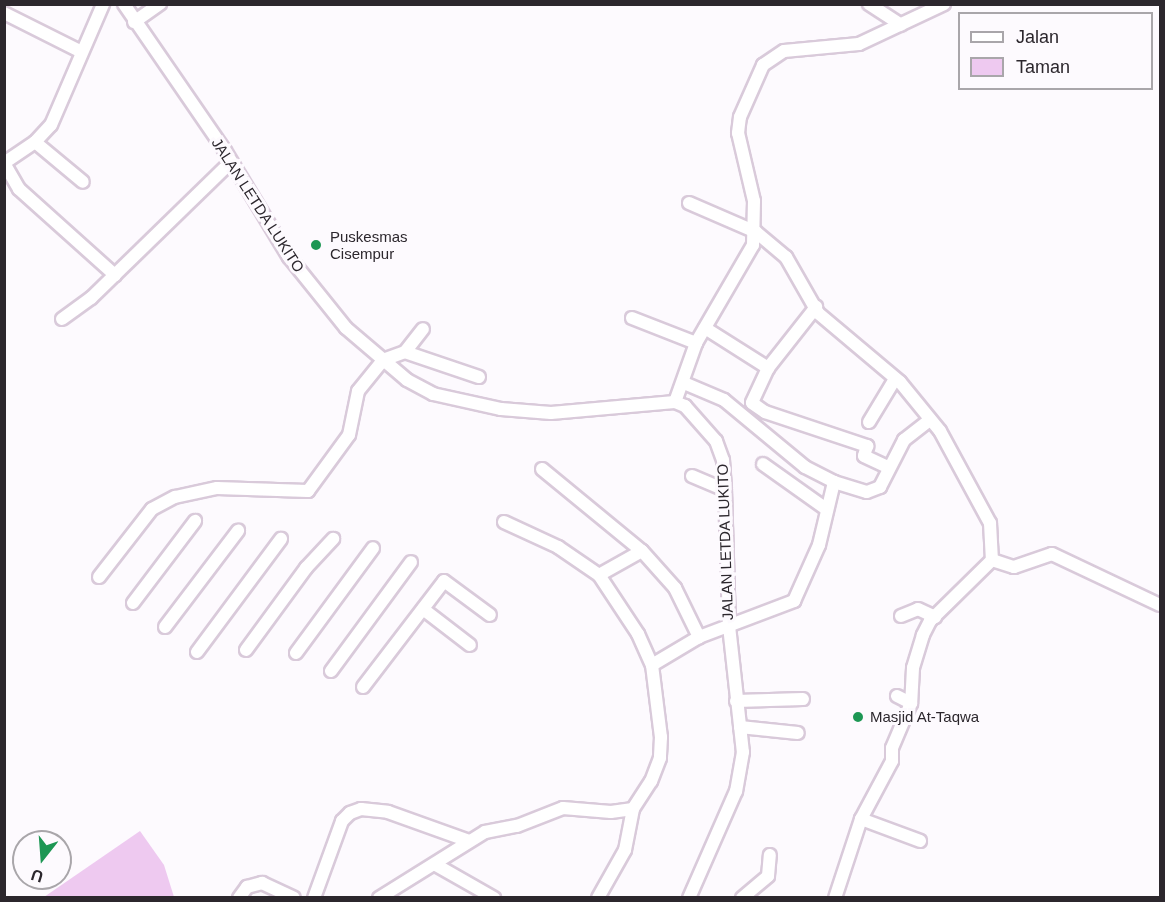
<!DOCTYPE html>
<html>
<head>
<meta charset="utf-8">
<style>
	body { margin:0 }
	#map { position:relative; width:1165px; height:902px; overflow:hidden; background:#fdfafe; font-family:Helvetica,sans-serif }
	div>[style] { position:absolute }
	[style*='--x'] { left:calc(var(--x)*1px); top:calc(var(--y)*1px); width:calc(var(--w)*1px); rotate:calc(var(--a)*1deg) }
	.green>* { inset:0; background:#eec9f0 }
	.roads { filter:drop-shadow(2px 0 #d9cada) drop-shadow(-2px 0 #d9cada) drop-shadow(0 2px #d9cada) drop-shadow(0 -2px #d9cada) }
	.minor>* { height:12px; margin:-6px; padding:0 6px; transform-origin:6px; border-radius:6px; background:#fff }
	.dots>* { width:16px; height:16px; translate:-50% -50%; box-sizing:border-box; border:3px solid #fdfafe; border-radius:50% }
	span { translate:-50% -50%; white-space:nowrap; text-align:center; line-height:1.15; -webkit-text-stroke:6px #fdfafe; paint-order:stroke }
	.street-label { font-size:15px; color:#2c272d }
	.poi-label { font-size:15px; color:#2c272d }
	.left { translate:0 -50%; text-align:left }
	.frame { position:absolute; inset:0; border:6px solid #2c272d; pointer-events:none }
	.legend { position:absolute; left:958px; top:12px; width:195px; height:78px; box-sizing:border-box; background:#fdfafe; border:2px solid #a9a6aa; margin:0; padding:8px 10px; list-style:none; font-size:18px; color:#2c272d }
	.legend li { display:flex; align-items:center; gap:12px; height:30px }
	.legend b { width:30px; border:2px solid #a9a6aa }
	.north { position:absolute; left:12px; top:830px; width:60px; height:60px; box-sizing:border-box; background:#fdfafe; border:2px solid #a9a6aa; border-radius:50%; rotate:197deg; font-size:16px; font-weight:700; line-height:24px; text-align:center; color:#2c272d }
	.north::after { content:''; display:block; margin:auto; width:21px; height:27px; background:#1d9754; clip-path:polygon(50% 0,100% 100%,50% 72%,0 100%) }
</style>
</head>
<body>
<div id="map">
	<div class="green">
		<div style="clip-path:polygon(140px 831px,164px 865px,174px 897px,44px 897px)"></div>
	</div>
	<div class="roads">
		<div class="minor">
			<div style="--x:124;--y:4;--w:178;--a:55.5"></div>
			<div style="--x:225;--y:151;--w:124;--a:58.9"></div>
			<div style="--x:289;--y:257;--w:91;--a:51.2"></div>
			<div style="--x:346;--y:328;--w:80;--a:40.4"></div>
			<div style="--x:407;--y:380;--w:30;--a:28"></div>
			<div style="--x:433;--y:394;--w:70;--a:12.4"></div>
			<div style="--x:501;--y:409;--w:50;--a:4.6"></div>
			<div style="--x:551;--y:413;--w:124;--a:-5.1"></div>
			<div style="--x:675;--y:402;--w:11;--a:22"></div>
			<div style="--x:685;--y:406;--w:47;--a:48.5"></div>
			<div style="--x:716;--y:441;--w:20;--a:70"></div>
			<div style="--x:723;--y:460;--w:30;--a:86"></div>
			<div style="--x:725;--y:490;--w:136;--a:88.3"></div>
			<div style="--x:729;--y:626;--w:127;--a:83.7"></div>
			<div style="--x:743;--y:752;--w:40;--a:100"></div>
			<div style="--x:736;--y:791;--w:117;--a:113.7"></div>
			<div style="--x:869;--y:4;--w:38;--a:33"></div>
			<div style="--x:4;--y:13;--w:85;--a:26.6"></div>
			<div style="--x:134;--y:22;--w:32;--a:-35"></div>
			<div style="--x:35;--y:142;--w:62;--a:39.8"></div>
			<div style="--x:4;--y:163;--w:37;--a:-34"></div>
			<div style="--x:35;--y:142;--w:23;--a:-47"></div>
			<div style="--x:51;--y:125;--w:132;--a:-66.7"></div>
			<div style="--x:4;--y:163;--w:30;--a:60"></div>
			<div style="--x:19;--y:189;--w:129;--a:41.9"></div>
			<div style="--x:689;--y:203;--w:73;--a:23.4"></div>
			<div style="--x:756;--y:232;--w:39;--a:40"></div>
			<div style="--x:786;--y:257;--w:64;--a:60.3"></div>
			<div style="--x:818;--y:313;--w:107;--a:40.1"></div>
			<div style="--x:900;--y:382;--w:63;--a:50.8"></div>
			<div style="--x:940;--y:431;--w:105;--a:61.5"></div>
			<div style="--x:990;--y:523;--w:37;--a:87"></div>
			<div style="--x:992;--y:560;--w:87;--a:135.5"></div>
			<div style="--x:930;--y:621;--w:16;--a:117"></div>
			<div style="--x:923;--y:635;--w:34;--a:107"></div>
			<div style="--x:913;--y:668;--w:35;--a:93"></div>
			<div style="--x:911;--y:703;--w:49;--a:112.9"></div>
			<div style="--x:892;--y:748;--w:13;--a:90"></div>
			<div style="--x:892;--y:761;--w:66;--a:118.1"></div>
			<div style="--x:861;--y:819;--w:83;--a:108.2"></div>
			<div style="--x:632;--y:318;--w:69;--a:21.3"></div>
			<div style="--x:62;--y:319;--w:36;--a:-36"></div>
			<div style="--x:91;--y:298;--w:195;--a:-44.2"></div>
			<div style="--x:705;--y:328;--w:75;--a:32.4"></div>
			<div style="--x:768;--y:368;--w:78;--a:-51.8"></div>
			<div style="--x:405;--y:352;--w:78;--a:18.7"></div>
			<div style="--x:768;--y:368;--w:38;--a:115"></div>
			<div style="--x:752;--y:403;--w:16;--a:35"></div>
			<div style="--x:765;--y:412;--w:108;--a:18.4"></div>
			<div style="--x:867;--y:446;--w:10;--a:107"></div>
			<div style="--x:864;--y:456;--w:26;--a:25"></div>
			<div style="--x:684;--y:383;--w:43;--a:23"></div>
			<div style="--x:724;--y:400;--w:105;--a:39.6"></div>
			<div style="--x:805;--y:467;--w:33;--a:27"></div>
			<div style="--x:834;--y:482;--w:34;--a:17"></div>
			<div style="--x:867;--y:492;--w:14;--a:-21"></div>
			<div style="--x:880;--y:487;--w:53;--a:-62.9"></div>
			<div style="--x:904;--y:440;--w:33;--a:-38"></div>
			<div style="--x:675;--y:402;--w:63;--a:-70.4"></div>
			<div style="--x:696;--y:343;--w:113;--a:-59.8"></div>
			<div style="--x:753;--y:245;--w:44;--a:-88.7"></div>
			<div style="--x:754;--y:201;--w:70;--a:-103.2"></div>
			<div style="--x:738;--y:133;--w:16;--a:-83"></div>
			<div style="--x:740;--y:117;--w:57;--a:-66.1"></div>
			<div style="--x:763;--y:65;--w:25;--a:-34"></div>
			<div style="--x:784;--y:51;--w:75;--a:-5.3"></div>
			<div style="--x:859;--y:44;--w:94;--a:-25.2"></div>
			<div style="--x:869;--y:422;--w:50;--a:-58.8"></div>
			<div style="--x:763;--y:464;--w:77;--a:35.5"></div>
			<div style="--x:542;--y:469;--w:129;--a:39.4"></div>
			<div style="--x:642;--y:551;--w:50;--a:48.3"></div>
			<div style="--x:675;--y:588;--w:55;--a:63.9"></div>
			<div style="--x:692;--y:476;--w:36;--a:23"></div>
			<div style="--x:504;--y:522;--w:60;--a:24.8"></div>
			<div style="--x:558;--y:547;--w:50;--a:34.3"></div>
			<div style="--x:599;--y:575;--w:71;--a:56.5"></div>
			<div style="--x:638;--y:634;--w:34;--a:66"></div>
			<div style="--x:652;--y:665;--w:73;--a:82.9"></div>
			<div style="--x:661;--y:737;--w:21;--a:93"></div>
			<div style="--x:660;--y:758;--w:25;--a:111"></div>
			<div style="--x:651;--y:781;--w:33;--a:123"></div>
			<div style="--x:633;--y:809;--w:42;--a:101"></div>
			<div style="--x:625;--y:850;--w:55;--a:119.4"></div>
			<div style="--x:992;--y:560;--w:23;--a:18"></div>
			<div style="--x:1014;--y:567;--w:40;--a:-18.9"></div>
			<div style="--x:1052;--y:554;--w:119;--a:25.3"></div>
			<div style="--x:599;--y:575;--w:49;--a:-29.2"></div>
			<div style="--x:99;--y:577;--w:86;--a:-52.1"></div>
			<div style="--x:152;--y:509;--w:26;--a:-28"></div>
			<div style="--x:175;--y:497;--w:43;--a:-12.1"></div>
			<div style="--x:217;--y:488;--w:91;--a:1.9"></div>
			<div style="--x:308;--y:491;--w:69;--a:-53.8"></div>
			<div style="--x:349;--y:435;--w:45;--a:-78.4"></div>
			<div style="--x:358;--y:391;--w:40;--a:-51"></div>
			<div style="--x:383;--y:360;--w:23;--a:-20"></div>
			<div style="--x:405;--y:352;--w:29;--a:-52"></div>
			<div style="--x:133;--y:603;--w:103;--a:-52.9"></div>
			<div style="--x:423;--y:609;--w:59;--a:37.5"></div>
			<div style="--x:901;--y:616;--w:18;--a:-22"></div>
			<div style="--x:918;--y:609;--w:19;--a:25"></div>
			<div style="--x:165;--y:627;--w:121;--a:-52.8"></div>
			<div style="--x:246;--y:650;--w:102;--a:-53.8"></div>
			<div style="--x:306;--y:568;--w:40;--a:-47"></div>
			<div style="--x:197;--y:652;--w:141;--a:-53.4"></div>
			<div style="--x:296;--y:653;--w:130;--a:-53.7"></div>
			<div style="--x:652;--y:665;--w:55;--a:-30.8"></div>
			<div style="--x:699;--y:637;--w:102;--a:-20.8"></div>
			<div style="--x:794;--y:601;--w:61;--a:-65.9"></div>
			<div style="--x:819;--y:545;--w:65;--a:-76.6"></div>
			<div style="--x:331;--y:671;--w:135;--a:-53.7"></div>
			<div style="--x:363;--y:687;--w:133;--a:-52.6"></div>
			<div style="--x:444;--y:581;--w:57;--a:36.5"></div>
			<div style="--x:897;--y:696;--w:16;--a:27"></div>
			<div style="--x:736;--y:701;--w:67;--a:-1.7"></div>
			<div style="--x:740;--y:727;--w:58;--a:5.9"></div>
			<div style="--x:861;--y:819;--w:63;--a:20.4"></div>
			<div style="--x:436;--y:865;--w:67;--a:29.6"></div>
			<div style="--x:239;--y:898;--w:14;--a:-54"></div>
			<div style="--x:247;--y:887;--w:16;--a:-15"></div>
			<div style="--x:262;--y:883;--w:35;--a:25"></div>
			<div style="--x:314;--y:898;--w:82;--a:-70"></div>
			<div style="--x:342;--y:821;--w:11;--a:-45"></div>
			<div style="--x:350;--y:813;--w:12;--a:-20"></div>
			<div style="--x:361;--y:809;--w:27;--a:6"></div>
			<div style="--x:388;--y:812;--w:86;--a:19.7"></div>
			<div style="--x:379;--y:898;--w:125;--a:-31.9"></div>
			<div style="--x:485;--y:832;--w:33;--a:-11"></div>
			<div style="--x:517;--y:826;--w:49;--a:-21.4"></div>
			<div style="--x:563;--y:808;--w:48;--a:4.8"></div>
			<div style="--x:611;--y:812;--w:22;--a:-8"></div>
			<div style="--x:742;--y:898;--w:34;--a:-40"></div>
			<div style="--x:768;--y:876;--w:21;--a:-85"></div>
		</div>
	</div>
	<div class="dots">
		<div style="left:316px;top:245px;background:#1d9754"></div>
		<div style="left:858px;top:717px;background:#1d9754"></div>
	</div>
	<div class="street-label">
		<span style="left:258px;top:205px;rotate:57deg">JALAN LETDA LUKITO</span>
		<span style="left:725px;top:542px;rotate:-92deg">JALAN LETDA LUKITO</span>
	</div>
	<div class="poi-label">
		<span class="left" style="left:330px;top:245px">Puskesmas<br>Cisempur</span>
		<span class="left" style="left:870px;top:717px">Masjid At-Taqwa</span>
	</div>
	<div class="frame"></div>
	<ul class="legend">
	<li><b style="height:8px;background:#fff"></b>Jalan</li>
	<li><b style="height:16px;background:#eec9f0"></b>Taman</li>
	</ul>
	<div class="north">U</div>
</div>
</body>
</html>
